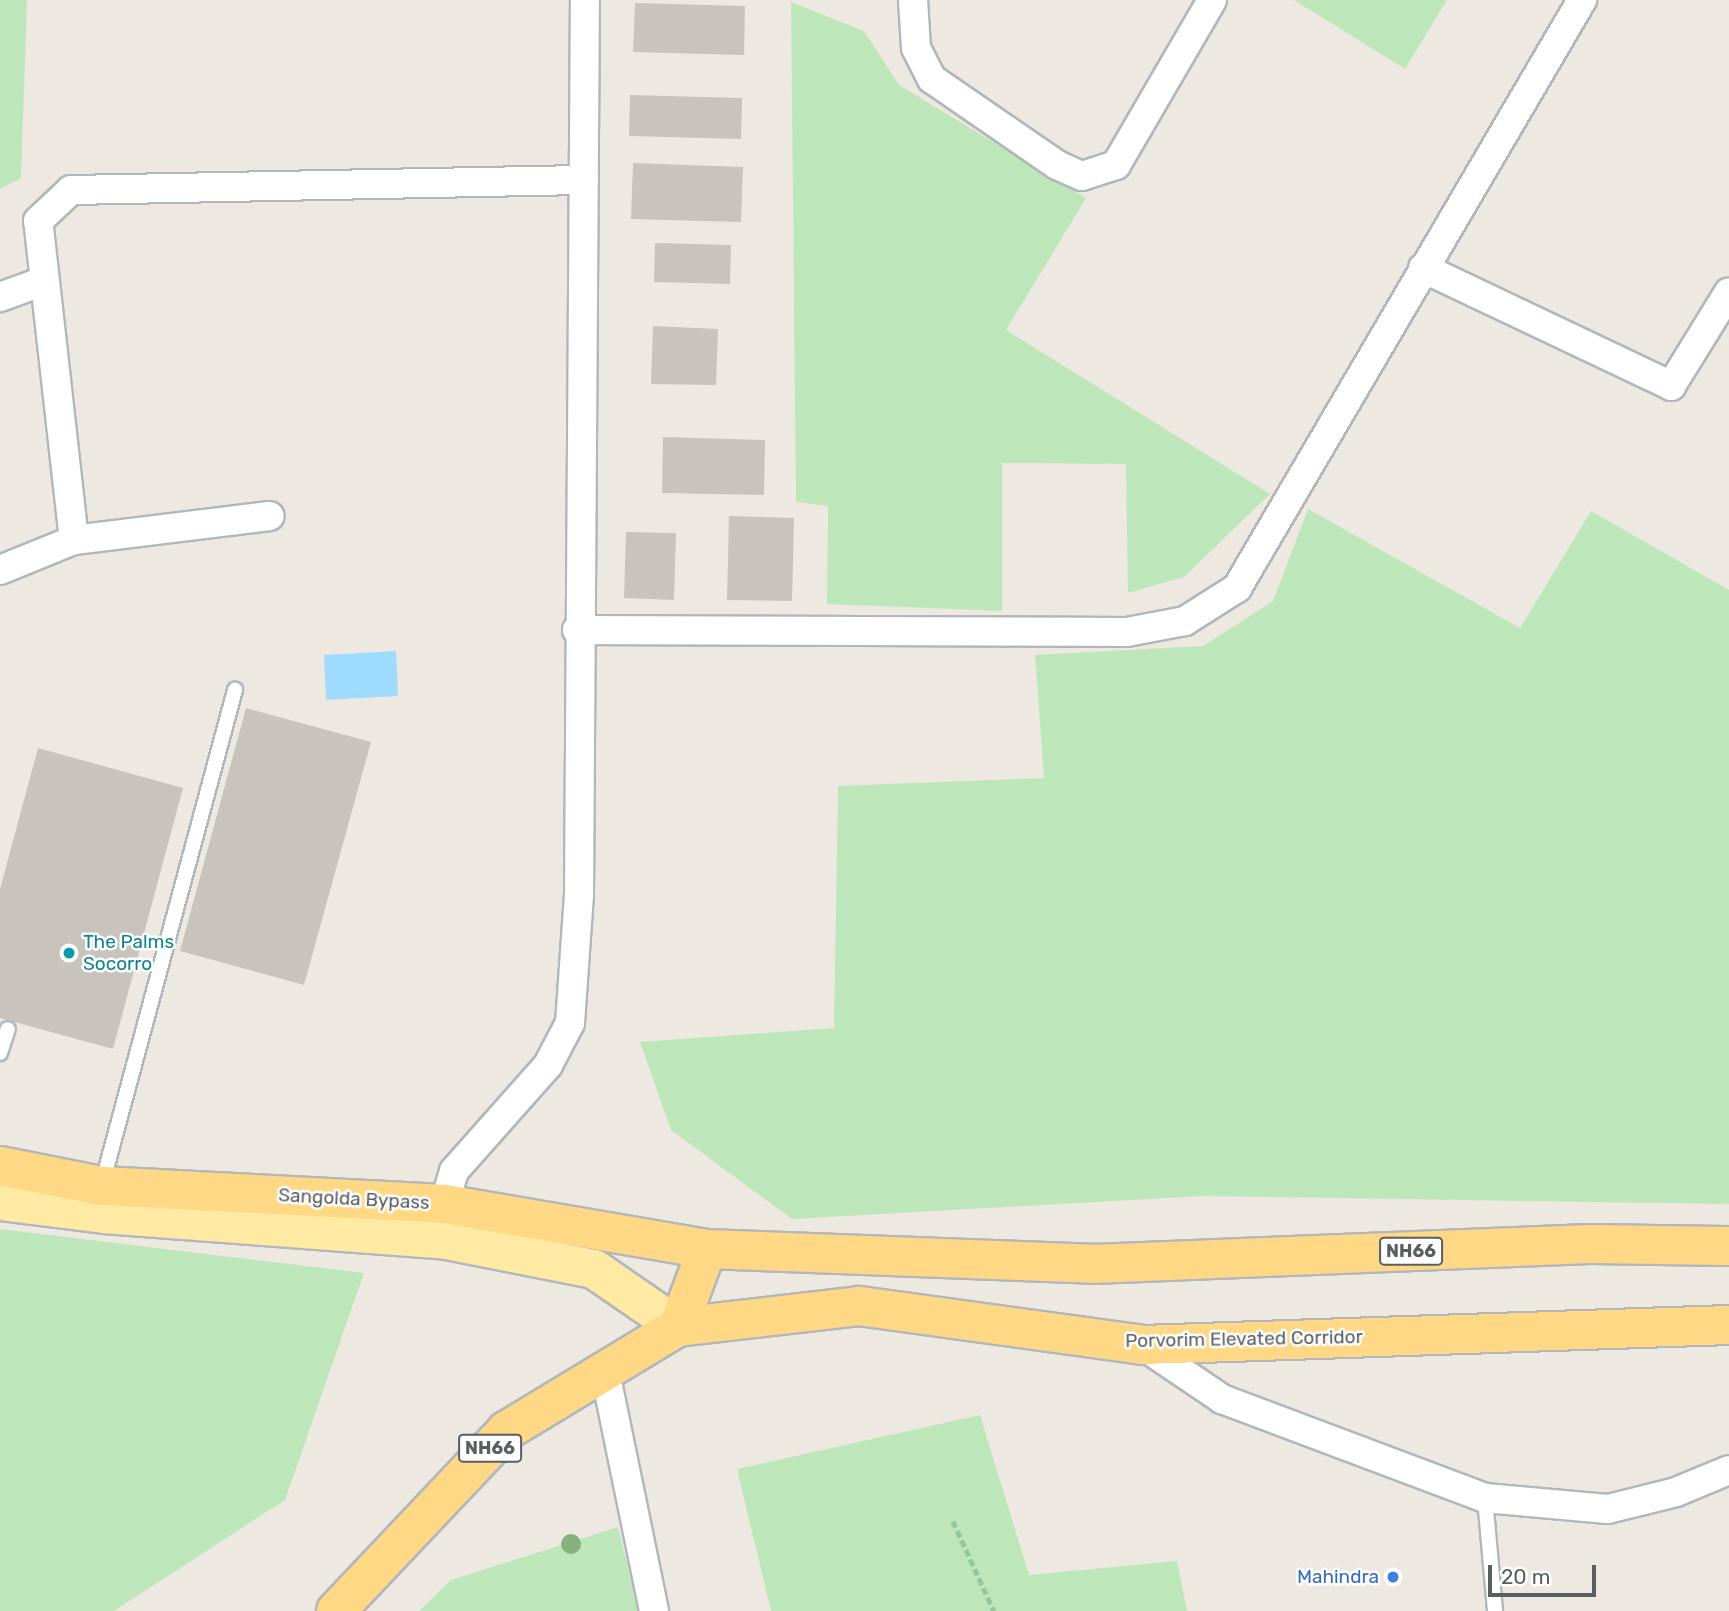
<!DOCTYPE html>
<html>
<head>
<meta charset="utf-8">
<style>
	body { margin:0 }
	#map { position:relative; width:1729px; height:1611px; overflow:hidden; background:#ede9e0; font-family:Rubik,sans-serif }
	div>[style] { position:absolute }
	[style*='--x'] { left:calc(var(--x)*1px); top:calc(var(--y)*1px); width:calc(var(--w)*1px); rotate:calc(var(--a)*1deg) }
	.green>* { inset:0; background:#bee6bb }
	.water>* { inset:0; background:#9edbff }
	.building>* { inset:0; background:#c8c4bd }
	.path>* { height:4.5px; margin-top:-2.25px; transform-origin:0; background:repeating-linear-gradient(90deg,#93c89f 0 7px,transparent 0 10.5px) }
	.roads { filter:drop-shadow(2px 0 #b3b7bc) drop-shadow(-2px 0 #b3b7bc) drop-shadow(0 2px #b3b7bc) drop-shadow(0 -2px #b3b7bc) }
	.lane>* { height:14px; margin:-7px; padding:0 7px; transform-origin:7px; border-radius:7px; background:#fff }
	.street>* { height:28px; margin:-14px; padding:0 14px; transform-origin:14px; border-radius:14px; background:#fff }
	.primary>* { height:38px; margin:-19px; padding:0 19px; transform-origin:19px; border-radius:19px; background:#ffeaa3 }
	.highway>* { height:38px; margin:-19px; padding:0 19px; transform-origin:19px; border-radius:19px; background:#ffd885 }
	.trees>* { width:20px; height:20px; margin:-10px; border-radius:50%; background:#86b17f }
	.dots>* { width:19px; height:19px; translate:-50% -50%; box-sizing:border-box; border:4px solid #fff; border-radius:50% }
	span { translate:-50% -50%; white-space:nowrap; text-align:center; line-height:1.15; -webkit-text-stroke:5px #fff; paint-order:stroke }
	.shield-label span { padding:2px 5px; background:#fff; border:2px solid; border-radius:5px; -webkit-text-stroke-width:0 }
	.shield-label { font-size:18px; color:#595e62; font-weight:700 }
	.culture-label { font-size:19px; color:#0d838f }
	.left { translate:0 -50%; text-align:left }
	.street-label { font-size:19px; color:#595e62 }
	.shop-label { font-size:19px; color:#366cbe }
	.right { translate:-100% -50%; text-align:right }
	.scale { position:absolute; left:1488px; top:1565px; width:108px; height:32px; box-sizing:border-box; border:4px solid #595e62; border-top:0; padding-left:9px; font-size:21px; line-height:24px; white-space:nowrap; color:#595e62; -webkit-text-stroke:5px #fff; paint-order:stroke }
</style>
</head>
<body>
<div id="map">
	<div class="green">
		<div style="clip-path:polygon(0 0,27px 0,21px 178px,0 189px)"></div>
		<div style="clip-path:polygon(1294px 0,1447px 0,1405px 69px)"></div>
		<div style="clip-path:polygon(791px 2px,864px 31px,899px 85px,1086px 198px,1006px 330px,1270px 494px,1184px 577px,1128px 593px,1126px 464px,1002px 463px,1002px 611px,827px 604px,828px 506px,796px 502px)"></div>
		<div style="clip-path:polygon(1308px 509px,1520px 628px,1591px 511px,1729px 590px,1729px 1204px,1203px 1196px,792px 1219px,671px 1130px,640px 1042px,834px 1028px,838px 786px,1044px 778px,1035px 655px,1203px 646px,1273px 601px)"></div>
		<div style="clip-path:polygon(0 1229px,364px 1273px,285px 1500px,114px 1611px,0 1611px)"></div>
		<div style="clip-path:polygon(980px 1415px,1029px 1575px,1177px 1561px,1187px 1611px,771px 1611px,737px 1469px)"></div>
		<div style="clip-path:polygon(618px 1527px,639px 1611px,419px 1611px,451px 1580px)"></div>
	</div>
	<div class="water">
		<div style="clip-path:polygon(396px 651px,398px 696px,326px 700px,324px 655px)"></div>
	</div>
	<div class="building">
		<div style="clip-path:polygon(635px 3px,745px 6px,744px 55px,633px 52px)"></div>
		<div style="clip-path:polygon(630px 95px,742px 98px,741px 139px,629px 136px)"></div>
		<div style="clip-path:polygon(633px 163px,743px 167px,741px 222px,631px 219px)"></div>
		<div style="clip-path:polygon(655px 243px,731px 245px,730px 284px,654px 282px)"></div>
		<div style="clip-path:polygon(653px 326px,718px 329px,716px 385px,651px 384px)"></div>
		<div style="clip-path:polygon(663px 437px,765px 440px,764px 495px,662px 493px)"></div>
		<div style="clip-path:polygon(729px 516px,794px 518px,792px 601px,727px 600px)"></div>
		<div style="clip-path:polygon(626px 532px,676px 533px,674px 600px,624px 598px)"></div>
		<div style="clip-path:polygon(246px 708px,371px 742px,304px 985px,180px 951px)"></div>
		<div style="clip-path:polygon(38px 748px,183px 788px,113px 1049px,0 1018px,0 889px)"></div>
	</div>
	<div class="path">
		<div style="--x:953;--y:1521;--w:99;--a:65.5"></div>
	</div>
	<div class="roads">
		<div class="lane">
			<div style="--x:0;--y:1053;--w:25;--a:-72"></div>
			<div style="--x:102;--y:1184;--w:512;--a:-74.93"></div>
			<div style="--x:1485;--y:1498;--w:113;--a:84.9"></div>
		</div>
		<div class="street">
			<div style="--x:913;--y:0;--w:48;--a:86.4"></div>
			<div style="--x:916;--y:48;--w:35;--a:63"></div>
			<div style="--x:932;--y:79;--w:152;--a:34.5"></div>
			<div style="--x:1057;--y:165;--w:27;--a:24"></div>
			<div style="--x:1082;--y:176;--w:36;--a:-18"></div>
			<div style="--x:1116;--y:165;--w:191;--a:-59.8"></div>
			<div style="--x:1423;--y:268;--w:275;--a:25.4"></div>
			<div style="--x:1671;--y:386;--w:110;--a:-58.3"></div>
			<div style="--x:0;--y:297;--w:44;--a:-20.1"></div>
			<div style="--x:74;--y:540;--w:321;--a:-96.4"></div>
			<div style="--x:38;--y:221;--w:45;--a:-43.2"></div>
			<div style="--x:71;--y:190;--w:513;--a:-1.12"></div>
			<div style="--x:0;--y:570;--w:80;--a:-22.1"></div>
			<div style="--x:74;--y:540;--w:197;--a:-7"></div>
			<div style="--x:577;--y:630;--w:550;--a:0.21"></div>
			<div style="--x:1127;--y:632;--w:59;--a:-10.7"></div>
			<div style="--x:1185;--y:621;--w:62;--a:-32.4"></div>
			<div style="--x:1237;--y:588;--w:682;--a:-59.6"></div>
			<div style="--x:444;--y:1204;--w:34;--a:-73"></div>
			<div style="--x:454;--y:1171;--w:142;--a:-48.4"></div>
			<div style="--x:548;--y:1065;--w:47;--a:-62.4"></div>
			<div style="--x:570;--y:1023;--w:129;--a:-86"></div>
			<div style="--x:579;--y:894;--w:894;--a:-89.62"></div>
			<div style="--x:1142;--y:1345;--w:97;--a:34"></div>
			<div style="--x:1222;--y:1399;--w:281;--a:20.6"></div>
			<div style="--x:1485;--y:1498;--w:123;--a:5.1"></div>
			<div style="--x:1608;--y:1509;--w:70;--a:-14"></div>
			<div style="--x:1676;--y:1492;--w:57;--a:-22.5"></div>
			<div style="--x:605;--y:1372;--w:244;--a:78.4"></div>
		</div>
		<div class="primary">
			<div style="--x:0;--y:1201;--w:105;--a:7.1"></div>
			<div style="--x:104;--y:1214;--w:344;--a:4.3"></div>
			<div style="--x:447;--y:1240;--w:150;--a:11.2"></div>
			<div style="--x:594;--y:1269;--w:102;--a:34.6"></div>
		</div>
		<div class="highway">
			<div style="--x:0;--y:1166;--w:104;--a:11.1"></div>
			<div style="--x:102;--y:1186;--w:342;--a:3"></div>
			<div style="--x:444;--y:1204;--w:267;--a:9.7"></div>
			<div style="--x:707;--y:1249;--w:386;--a:2.2"></div>
			<div style="--x:1093;--y:1264;--w:497;--a:-2.3"></div>
			<div style="--x:1590;--y:1244;--w:139;--a:0.8"></div>
			<div style="--x:678;--y:1327;--w:182;--a:-6.6"></div>
			<div style="--x:859;--y:1306;--w:286;--a:7.8"></div>
			<div style="--x:1142;--y:1345;--w:587;--a:-1.95"></div>
			<div style="--x:336;--y:1611;--w:248;--a:-46.6"></div>
			<div style="--x:506;--y:1431;--w:201;--a:-31.2"></div>
			<div style="--x:678;--y:1327;--w:83;--a:-69.6"></div>
		</div>
	</div>
	<div class="trees">
		<div style="left:571px;top:1544px"></div>
	</div>
	<div class="dots">
		<div style="left:69px;top:953px;background:#0f9aa8"></div>
		<div style="left:1393px;top:1577px;background:#3f7fe0"></div>
	</div>
	<div class="shield-label">
		<span style="left:1411px;top:1251px">NH66</span>
		<span style="left:490px;top:1448px">NH66</span>
	</div>
	<div class="culture-label">
		<span class="left" style="left:83px;top:953px">The Palms<br>Socorro</span>
	</div>
	<div class="street-label">
		<span style="left:354px;top:1199px;rotate:3deg">Sangolda Bypass</span>
		<span style="left:1244px;top:1339px;rotate:-1deg">Porvorim Elevated Corridor</span>
	</div>
	<div class="shop-label">
		<span class="right" style="left:1379px;top:1577px">Mahindra</span>
	</div>
	<div class="scale">20 m</div>
</div>
</body>
</html>
